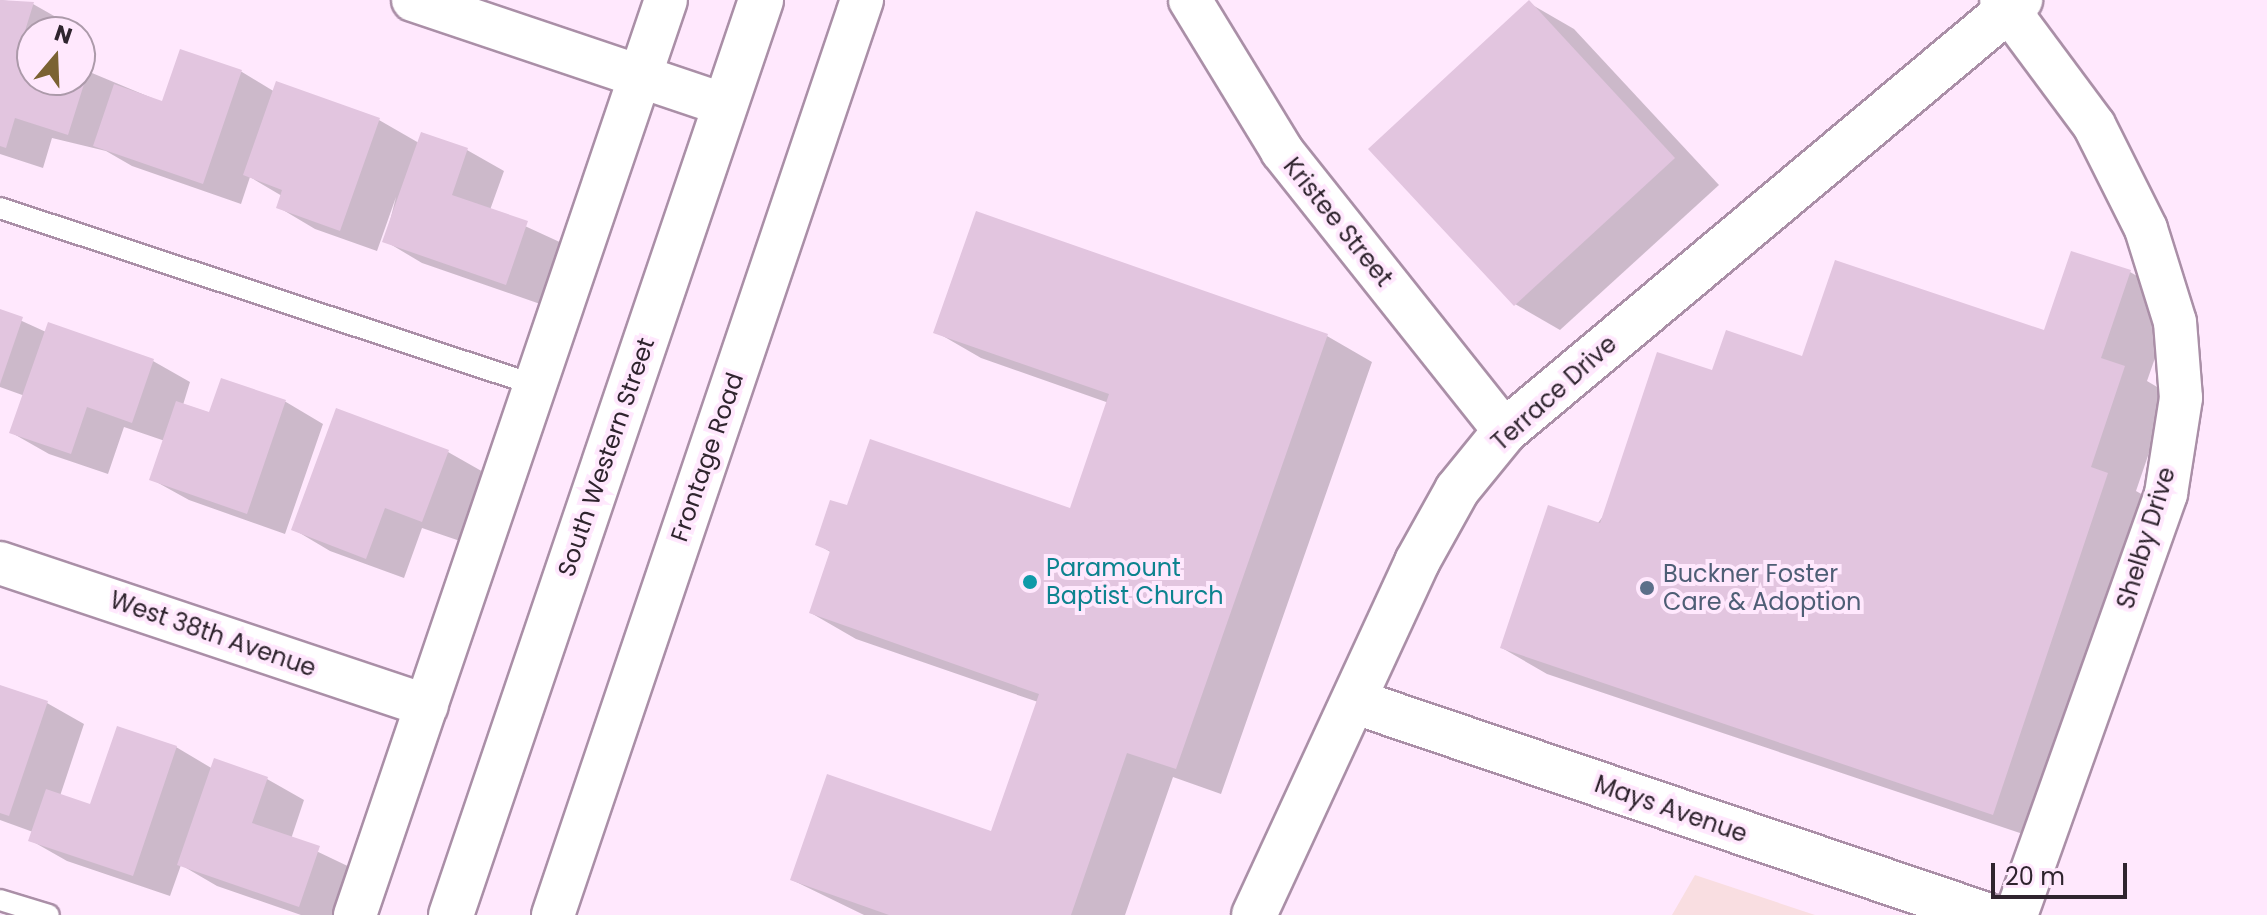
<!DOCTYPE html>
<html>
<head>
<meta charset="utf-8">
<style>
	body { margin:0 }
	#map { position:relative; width:2267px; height:915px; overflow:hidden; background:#ffe8fd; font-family:Poppins,sans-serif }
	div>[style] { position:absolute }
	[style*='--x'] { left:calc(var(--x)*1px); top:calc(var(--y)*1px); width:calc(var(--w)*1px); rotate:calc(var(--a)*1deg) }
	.education>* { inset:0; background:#f9dee1 }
	.shadow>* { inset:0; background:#0003 }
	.building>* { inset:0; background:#e2c5df }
	.roads { filter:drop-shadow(2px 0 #aa8fa7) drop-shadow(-2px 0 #aa8fa7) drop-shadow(0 2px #aa8fa7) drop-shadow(0 -2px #aa8fa7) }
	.service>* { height:20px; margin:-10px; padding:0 10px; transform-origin:10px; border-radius:10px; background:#fff }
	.minor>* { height:42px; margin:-21px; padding:0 21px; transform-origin:21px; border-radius:21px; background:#fff }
	.tertiary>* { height:44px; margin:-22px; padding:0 22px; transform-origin:22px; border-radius:22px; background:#fff }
	.secondary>* { height:44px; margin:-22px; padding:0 22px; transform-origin:22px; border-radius:22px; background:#fff }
	.dots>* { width:22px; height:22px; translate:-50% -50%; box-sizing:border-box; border:4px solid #ffe8fd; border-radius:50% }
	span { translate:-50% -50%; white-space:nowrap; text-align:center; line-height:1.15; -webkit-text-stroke:8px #ffe8fd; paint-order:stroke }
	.street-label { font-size:24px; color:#2f242e }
	.culture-label { font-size:24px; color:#0d838f }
	.left { translate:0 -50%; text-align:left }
	.service-label { font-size:24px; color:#4e5e75 }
	.north { position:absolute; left:16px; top:16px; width:80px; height:80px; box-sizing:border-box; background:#ffe8fd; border:2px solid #ac9aaa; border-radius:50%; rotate:19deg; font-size:22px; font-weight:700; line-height:32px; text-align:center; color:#2f242e }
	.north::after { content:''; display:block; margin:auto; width:28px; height:36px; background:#7b6233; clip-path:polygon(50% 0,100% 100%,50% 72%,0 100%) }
	.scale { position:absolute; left:1991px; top:863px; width:136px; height:36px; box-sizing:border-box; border:4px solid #2f242e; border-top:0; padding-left:10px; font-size:24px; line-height:28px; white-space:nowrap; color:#2f242e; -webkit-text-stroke:6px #ffe8fd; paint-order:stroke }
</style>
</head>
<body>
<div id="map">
	<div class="education">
		<div style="clip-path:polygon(1695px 875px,1815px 915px,1672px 915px)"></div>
	</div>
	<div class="shadow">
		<div style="clip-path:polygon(0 0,33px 4px,70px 25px,68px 32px,32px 32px,32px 80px,80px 80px,80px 68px,164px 103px,181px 52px,242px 72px,275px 92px,379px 120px,419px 143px,467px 150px,504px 171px,490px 210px,564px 244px,543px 305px,422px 263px,385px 241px,396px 197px,377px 251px,315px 229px,278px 207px,282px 196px,250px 177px,241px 204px,132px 166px,106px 151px,52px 138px,43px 168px,0 154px)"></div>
		<div style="clip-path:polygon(1529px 3px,1574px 29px,1719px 185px,1560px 330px,1515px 304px)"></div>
		<div style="clip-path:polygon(2072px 253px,2130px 272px,2176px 298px,2147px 381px,2169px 394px,2136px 491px,2152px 500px,2038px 839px,1547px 674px,1502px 648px,1713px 373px,2045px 332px)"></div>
		<div style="clip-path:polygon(0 311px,46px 332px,153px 361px,190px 382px,183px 405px,210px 414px,222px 380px,286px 402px,323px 424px,285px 534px,189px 500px,151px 479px,165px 441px,124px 427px,108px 474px,49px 454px,12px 433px,25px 396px,0 387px)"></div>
		<div style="clip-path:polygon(936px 332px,1327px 336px,1372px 362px,1221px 794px,1173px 777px,1125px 915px,864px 915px,792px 880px,992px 833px,1038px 702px,856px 639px,811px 613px,832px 553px,817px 544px,848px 508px,1071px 511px,1109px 403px,981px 358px)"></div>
		<div style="clip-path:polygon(448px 452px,485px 473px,460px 541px,422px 528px,404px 578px,330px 551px,293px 529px)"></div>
		<div style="clip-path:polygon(0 687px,47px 703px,84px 724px,60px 796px,92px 806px,176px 747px,213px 769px,267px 779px,304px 800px,291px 839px,356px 870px,340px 915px,301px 915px,217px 886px,181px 865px,170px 896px,67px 861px,30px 840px,33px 832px,0 820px)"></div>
	</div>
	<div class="building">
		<div style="clip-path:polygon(0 0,34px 2px,20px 47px,32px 51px,32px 80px,80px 80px,80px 66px,89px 68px,68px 135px,15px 118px,6px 148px,0 146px)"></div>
		<div style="clip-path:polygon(1529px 0,1675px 158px,1514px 306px,1368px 149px)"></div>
		<div style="clip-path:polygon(180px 49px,242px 70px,203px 184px,93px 146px,114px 84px,162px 101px)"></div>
		<div style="clip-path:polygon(276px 81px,380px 118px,340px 231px,276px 208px,282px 190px,243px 175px)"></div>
		<div style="clip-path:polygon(421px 132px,468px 148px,452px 195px,528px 221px,506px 285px,382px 242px)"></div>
		<div style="clip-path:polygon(976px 211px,1328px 334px,1176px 769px,1127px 753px,1071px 915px,889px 915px,790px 880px,827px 774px,991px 831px,1039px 694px,809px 613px,830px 551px,815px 545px,830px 500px,847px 505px,870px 439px,1070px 508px,1109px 394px,933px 333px)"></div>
		<div style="clip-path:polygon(2071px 251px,2131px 270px,2101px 358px,2125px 366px,2091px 467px,2108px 473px,1993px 815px,1500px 648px,1548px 505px,1600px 523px,1657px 352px,1712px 370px,1726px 330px,1802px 356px,1835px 260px,2044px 330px)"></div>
		<div style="clip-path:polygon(0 309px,23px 317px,0 384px)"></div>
		<div style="clip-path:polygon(48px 322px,154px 359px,132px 423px,87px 407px,71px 454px,9px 433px)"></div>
		<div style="clip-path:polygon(221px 378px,286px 400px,247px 514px,149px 480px,176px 401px,209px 412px)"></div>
		<div style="clip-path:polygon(336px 408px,449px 450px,422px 522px,385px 508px,366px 559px,291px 530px)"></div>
		<div style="clip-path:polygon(0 685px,48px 701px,9px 816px,0 813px)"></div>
		<div style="clip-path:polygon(117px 726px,177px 746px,133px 876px,28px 841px,46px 789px,90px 804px)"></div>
		<div style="clip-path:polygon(214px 758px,268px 777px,252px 823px,320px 846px,299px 907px,177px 865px)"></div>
	</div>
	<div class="roads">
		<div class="service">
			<div style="--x:0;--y:208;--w:564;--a:18.31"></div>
			<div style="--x:0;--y:900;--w:51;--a:17"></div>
		</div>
		<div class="minor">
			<div style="--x:413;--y:0;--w:329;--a:18.6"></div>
			<div style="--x:1190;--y:0;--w:177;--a:58.6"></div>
			<div style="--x:1282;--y:151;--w:358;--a:51.5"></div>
			<div style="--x:2001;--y:0;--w:156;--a:53.4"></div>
			<div style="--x:2094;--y:125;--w:116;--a:63.4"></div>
			<div style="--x:2146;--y:229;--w:97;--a:72.7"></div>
			<div style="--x:2175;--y:322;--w:76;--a:85.5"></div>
			<div style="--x:2181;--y:398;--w:97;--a:98.9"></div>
			<div style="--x:2166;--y:494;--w:447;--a:109.6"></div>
			<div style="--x:0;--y:563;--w:450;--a:18.5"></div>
			<div style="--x:355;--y:915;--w:966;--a:-71.23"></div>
			<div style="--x:553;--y:915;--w:966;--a:-71.34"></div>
		</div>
		<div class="tertiary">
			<div style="--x:1356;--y:702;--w:665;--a:18.68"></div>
			<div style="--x:1254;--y:915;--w:389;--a:-65.2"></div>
			<div style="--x:1417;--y:562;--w:82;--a:-60.9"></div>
			<div style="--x:1457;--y:490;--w:76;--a:-50.9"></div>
			<div style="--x:1505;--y:431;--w:672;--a:-39.93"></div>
		</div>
		<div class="secondary">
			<div style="--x:451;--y:915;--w:966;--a:-71.28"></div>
		</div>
	</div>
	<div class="dots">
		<div style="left:1030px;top:582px;background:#0f9aa8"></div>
		<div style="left:1647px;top:588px;background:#5c6f8a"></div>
	</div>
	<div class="street-label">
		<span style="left:1338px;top:222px;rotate:51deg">Kristee Street</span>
		<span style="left:1554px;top:393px;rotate:-42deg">Terrace Drive</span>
		<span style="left:606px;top:457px;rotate:-71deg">South Western Street</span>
		<span style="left:707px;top:457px;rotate:-71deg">Frontage Road</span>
		<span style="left:2146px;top:538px;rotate:-73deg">Shelby Drive</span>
		<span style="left:213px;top:634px;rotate:19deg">West 38th Avenue</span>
		<span style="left:1671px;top:809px;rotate:19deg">Mays Avenue</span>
	</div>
	<div class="culture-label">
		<span class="left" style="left:1046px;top:582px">Paramount<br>Baptist Church</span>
	</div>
	<div class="service-label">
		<span class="left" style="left:1663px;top:588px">Buckner Foster<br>Care &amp; Adoption</span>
	</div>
	<div class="north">N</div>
	<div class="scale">20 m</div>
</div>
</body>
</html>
